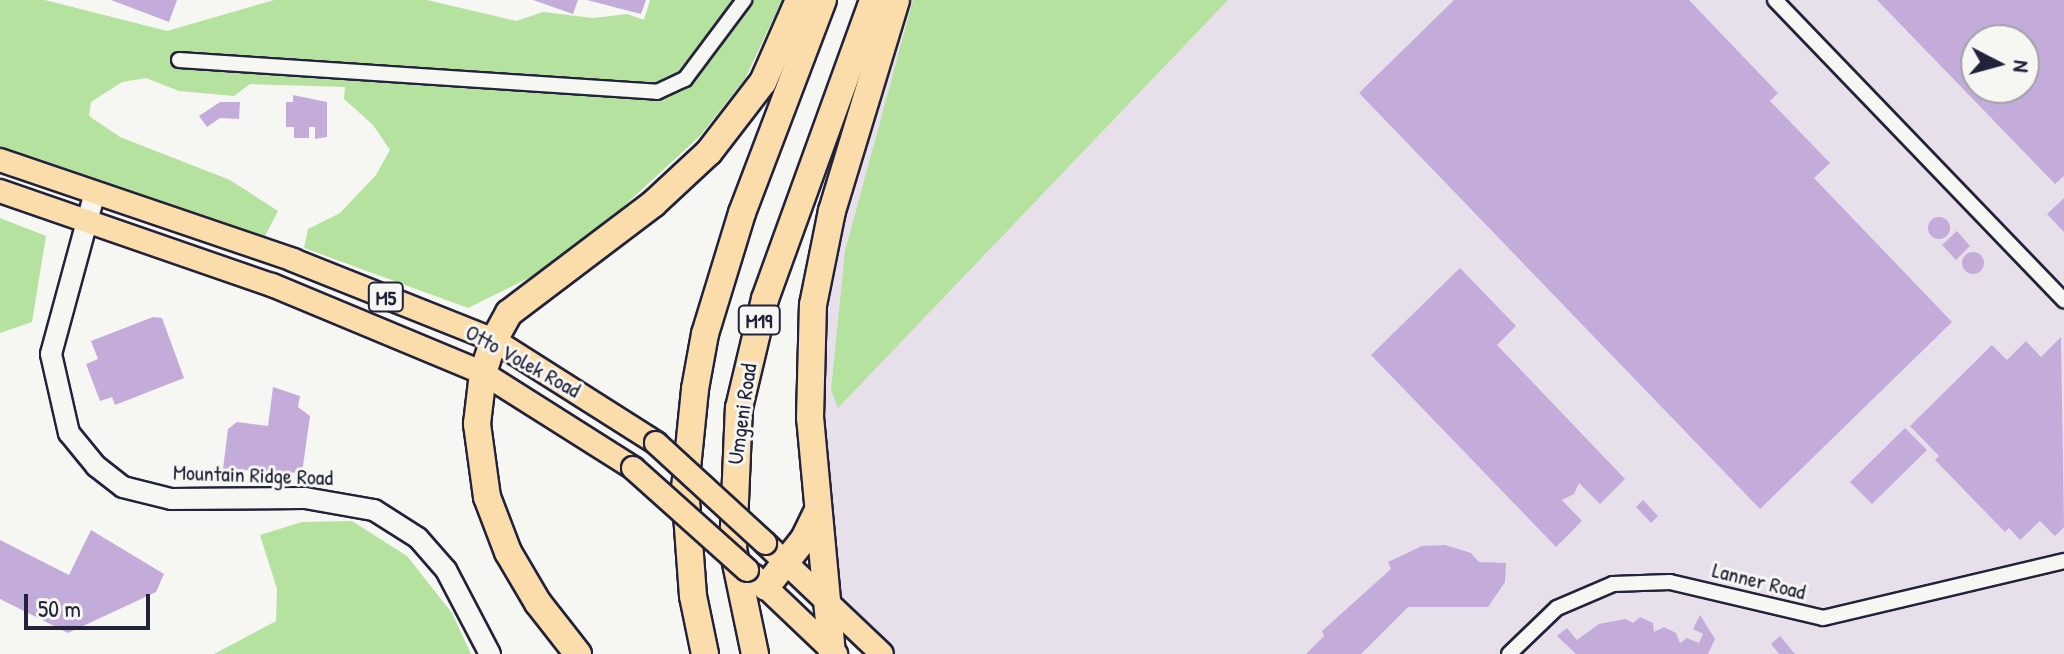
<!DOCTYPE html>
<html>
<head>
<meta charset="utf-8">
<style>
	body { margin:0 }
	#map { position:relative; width:2064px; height:654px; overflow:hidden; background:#f6f6f2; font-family:"Patrick Hand",sans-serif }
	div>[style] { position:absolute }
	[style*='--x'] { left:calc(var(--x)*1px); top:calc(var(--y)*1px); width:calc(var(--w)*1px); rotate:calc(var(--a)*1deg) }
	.built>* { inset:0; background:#e7e0eb }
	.green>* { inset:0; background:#b6e2a0 }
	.building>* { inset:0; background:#c4acda }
	.round { border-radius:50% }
	.roads { filter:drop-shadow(2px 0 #22223b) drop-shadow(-2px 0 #22223b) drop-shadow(0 2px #22223b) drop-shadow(0 -2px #22223b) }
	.street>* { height:14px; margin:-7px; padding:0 7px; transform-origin:7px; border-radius:7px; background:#f6f6f2 }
	.secondary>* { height:20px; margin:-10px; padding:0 10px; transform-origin:10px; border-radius:10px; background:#f6f6f2 }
	.primary>* { height:22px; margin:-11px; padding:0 11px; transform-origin:11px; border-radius:11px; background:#fbddab }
	.highway>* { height:26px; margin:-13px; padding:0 13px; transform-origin:13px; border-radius:13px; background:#fbddab }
	.bridges { filter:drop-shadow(2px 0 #22223b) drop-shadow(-2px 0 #22223b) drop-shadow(0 2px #22223b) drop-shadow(0 -2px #22223b) }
	.primary-bridge>* { height:22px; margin:-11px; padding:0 11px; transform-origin:11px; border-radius:11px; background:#fbddab }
	span { translate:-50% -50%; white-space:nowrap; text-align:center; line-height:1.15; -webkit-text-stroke:6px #f6f6f2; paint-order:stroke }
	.shield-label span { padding:2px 6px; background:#f6f6f2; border:2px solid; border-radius:6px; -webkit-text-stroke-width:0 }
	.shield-label { font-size:20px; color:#22223b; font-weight:700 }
	.street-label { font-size:22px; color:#22223b }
	.north { position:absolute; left:1960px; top:24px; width:80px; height:80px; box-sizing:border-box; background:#f6f6f2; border:2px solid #a1a1a9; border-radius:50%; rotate:96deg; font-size:22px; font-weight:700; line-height:32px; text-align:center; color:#22223b }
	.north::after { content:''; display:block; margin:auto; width:28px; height:36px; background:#22223b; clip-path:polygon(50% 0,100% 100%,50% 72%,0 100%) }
	.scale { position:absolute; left:24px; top:594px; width:126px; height:36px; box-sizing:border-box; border:4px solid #22223b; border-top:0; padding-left:10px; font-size:24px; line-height:28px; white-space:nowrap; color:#22223b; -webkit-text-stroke:6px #f6f6f2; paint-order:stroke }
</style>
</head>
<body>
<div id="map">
	<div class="built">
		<div style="clip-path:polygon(evenodd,899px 0,2064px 0,2064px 654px,885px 654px,830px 601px,815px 305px,899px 0,1976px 40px,2024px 40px,2024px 88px,1976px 88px,1976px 40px)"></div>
	</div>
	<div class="green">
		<div style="clip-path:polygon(0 0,45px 0,167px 31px,274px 0,427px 0,516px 21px,543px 12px,593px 18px,627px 14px,644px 20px,650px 0,782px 0,745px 79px,700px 136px,600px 228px,529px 278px,468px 308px,304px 248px,308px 229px,340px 213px,376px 175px,390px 150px,373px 125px,344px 99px,345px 87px,250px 84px,234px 96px,179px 91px,146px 78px,122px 82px,91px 102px,89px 116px,120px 137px,230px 180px,278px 211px,264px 238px,0 147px)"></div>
		<div style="clip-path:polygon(913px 0,1228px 0,838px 408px,831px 390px,845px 251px)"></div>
		<div style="clip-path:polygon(0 218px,46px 236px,32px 322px,0 333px)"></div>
		<div style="clip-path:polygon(352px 521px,407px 556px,452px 613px,471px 654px,214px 654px,276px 621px,277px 589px,260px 535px,302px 522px)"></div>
	</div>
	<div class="building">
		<div style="clip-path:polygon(111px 0,177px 0,169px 22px)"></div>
		<div style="clip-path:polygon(533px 0,578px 0,573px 14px)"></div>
		<div style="clip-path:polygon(587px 0,646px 0,641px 14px)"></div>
		<div style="clip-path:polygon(1454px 0,1689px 0,1778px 93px,1770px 101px,1830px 163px,1814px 178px,1952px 322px,1760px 509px,1359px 93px)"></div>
		<div style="clip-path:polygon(evenodd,1877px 0,2064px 0,2064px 176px,2055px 184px,1877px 0,1976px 40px,2024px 40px,2024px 88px,1976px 88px,1976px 40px)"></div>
		<div style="clip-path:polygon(293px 95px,327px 102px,327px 137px,315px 139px,315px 127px,309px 127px,309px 138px,294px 138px,294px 127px,286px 127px,286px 102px,293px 102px)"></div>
		<div style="clip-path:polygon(220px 102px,240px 102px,239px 119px,220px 118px,207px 127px,199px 116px)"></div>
		<div style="clip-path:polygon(2064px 198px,2064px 232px,2047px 214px)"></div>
		<div class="round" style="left:1928px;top:217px;width:22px;height:22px"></div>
		<div style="clip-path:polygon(1957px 231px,1970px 246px,1956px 260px,1942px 245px)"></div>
		<div class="round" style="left:1962px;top:252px;width:22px;height:22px"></div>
		<div style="clip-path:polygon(1460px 268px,1516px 326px,1497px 345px,1625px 479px,1600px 504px,1579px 483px,1574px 494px,1562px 500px,1582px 521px,1556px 547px,1371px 355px)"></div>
		<div style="clip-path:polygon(153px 317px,162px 318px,184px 378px,115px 405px,112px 397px,100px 401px,86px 364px,98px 359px,91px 341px)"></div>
		<div style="clip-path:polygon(2061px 337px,2064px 527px,2055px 536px,2040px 521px,2020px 540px,2009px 528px,2005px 532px,1935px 460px,1939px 456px,1910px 426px,1992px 345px,2007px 360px,2026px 341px,2041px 357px)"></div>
		<div style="clip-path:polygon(273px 387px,300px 396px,298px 407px,310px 416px,302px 473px,223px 469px,228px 429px,237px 422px,268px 426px)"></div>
		<div style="clip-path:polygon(1905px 428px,1927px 450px,1872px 504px,1850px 482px)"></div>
		<div style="clip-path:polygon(1643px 500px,1658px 516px,1651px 523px,1636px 507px)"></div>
		<div style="clip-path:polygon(91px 530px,164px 574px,156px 592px,68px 633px,0 599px,0 540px,69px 575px)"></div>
		<div style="clip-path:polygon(1445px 545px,1471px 553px,1479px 562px,1506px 563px,1505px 582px,1488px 607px,1408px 607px,1361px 654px,1306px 654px,1324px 636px,1322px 631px,1391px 569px,1388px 562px,1422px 546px)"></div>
		<div style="clip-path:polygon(1700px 615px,1715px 639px,1708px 654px,1576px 654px,1557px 636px,1567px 628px,1577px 640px,1599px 624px,1625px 619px,1633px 623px,1640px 617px,1653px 623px,1654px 632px,1664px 627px,1676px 633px,1680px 643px,1687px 638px,1699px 643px,1703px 634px,1693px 629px)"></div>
		<div style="clip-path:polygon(1780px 636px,1795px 654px,1779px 654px,1771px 644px)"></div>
	</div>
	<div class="roads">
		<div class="street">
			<div style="--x:1775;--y:0;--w:417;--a:46.1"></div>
			<div style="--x:179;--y:60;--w:479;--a:3.8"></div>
			<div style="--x:657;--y:92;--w:31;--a:-25"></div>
			<div style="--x:685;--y:79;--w:99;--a:-53.2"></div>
			<div style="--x:1509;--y:654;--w:66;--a:-43.8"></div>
			<div style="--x:1557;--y:608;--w:61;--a:-23.2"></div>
			<div style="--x:1613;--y:584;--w:57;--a:-2"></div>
			<div style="--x:1670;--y:582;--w:157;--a:13.2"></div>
			<div style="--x:1823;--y:618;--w:248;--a:-13.3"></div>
		</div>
		<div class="secondary">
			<div style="--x:95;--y:192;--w:168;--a:105.2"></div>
			<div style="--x:51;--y:354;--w:81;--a:77.2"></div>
			<div style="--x:69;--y:433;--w:43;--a:50.7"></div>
			<div style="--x:96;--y:466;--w:34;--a:38"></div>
			<div style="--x:123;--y:487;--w:49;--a:14"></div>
			<div style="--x:171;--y:499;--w:134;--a:-0.4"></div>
			<div style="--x:305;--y:498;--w:70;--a:9.9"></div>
			<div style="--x:374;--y:510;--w:52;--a:32.5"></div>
			<div style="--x:418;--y:538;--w:43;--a:48.8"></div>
			<div style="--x:446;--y:570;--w:95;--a:62.4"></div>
		</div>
		<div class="primary">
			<div style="--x:0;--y:160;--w:310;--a:18.8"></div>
			<div style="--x:293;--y:260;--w:216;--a:21.7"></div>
			<div style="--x:494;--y:340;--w:192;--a:32.4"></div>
			<div style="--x:0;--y:191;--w:288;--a:19.1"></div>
			<div style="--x:272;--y:285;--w:229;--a:22.6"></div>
			<div style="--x:483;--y:373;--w:178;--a:32.3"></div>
			<div style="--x:765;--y:543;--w:161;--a:43.5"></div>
			<div style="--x:753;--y:575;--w:115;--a:43.6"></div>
		</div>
		<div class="highway">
			<div style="--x:766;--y:587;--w:61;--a:-51.6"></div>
			<div style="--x:804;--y:539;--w:32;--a:-64"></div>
			<div style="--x:578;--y:654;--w:65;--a:-128.1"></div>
			<div style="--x:538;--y:603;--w:59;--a:-120.5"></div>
			<div style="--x:508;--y:552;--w:59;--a:-110.9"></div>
			<div style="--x:487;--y:497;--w:74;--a:-97.8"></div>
			<div style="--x:477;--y:424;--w:51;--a:-83.3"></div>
			<div style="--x:483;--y:373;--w:35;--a:-72"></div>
			<div style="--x:494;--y:340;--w:31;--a:-61"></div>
			<div style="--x:509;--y:313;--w:181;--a:-37.1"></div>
			<div style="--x:653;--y:204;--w:76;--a:-42.9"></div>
			<div style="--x:709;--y:152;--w:88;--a:-52.4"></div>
			<div style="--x:763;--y:82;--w:90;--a:-66.3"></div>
			<div style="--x:705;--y:654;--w:59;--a:-101.7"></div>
			<div style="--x:693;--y:596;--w:108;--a:-94.2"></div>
			<div style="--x:685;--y:488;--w:100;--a:-84.2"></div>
			<div style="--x:695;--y:389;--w:56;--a:-79.7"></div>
			<div style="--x:705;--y:334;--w:127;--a:-73"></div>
			<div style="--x:742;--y:213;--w:228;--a:-69.2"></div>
			<div style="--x:755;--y:654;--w:107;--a:-101.8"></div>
			<div style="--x:733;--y:549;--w:141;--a:-87.6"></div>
			<div style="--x:739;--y:408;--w:112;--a:-76.6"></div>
			<div style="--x:765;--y:299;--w:318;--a:-70.1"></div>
			<div style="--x:832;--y:654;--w:237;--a:-95.3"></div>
			<div style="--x:810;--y:418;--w:113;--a:-88.5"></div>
			<div style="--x:813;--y:305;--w:96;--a:-78.6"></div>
			<div style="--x:832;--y:211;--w:220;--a:-73.1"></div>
		</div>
	</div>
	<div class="bridges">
		<div class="primary-bridge">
			<div style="--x:656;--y:443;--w:148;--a:42.5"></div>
			<div style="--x:633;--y:468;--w:153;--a:41.8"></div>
		</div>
	</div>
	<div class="shield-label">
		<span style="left:386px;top:297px">M5</span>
		<span style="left:759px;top:320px">M19</span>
	</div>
	<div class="street-label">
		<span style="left:523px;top:361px;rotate:29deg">Otto Volek Road</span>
		<span style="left:742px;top:414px;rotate:-82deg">Umgeni Road</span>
		<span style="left:253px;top:475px;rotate:2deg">Mountain Ridge Road</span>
		<span style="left:1759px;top:581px;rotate:14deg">Lanner Road</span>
	</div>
	<div class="north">N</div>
	<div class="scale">50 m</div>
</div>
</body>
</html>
